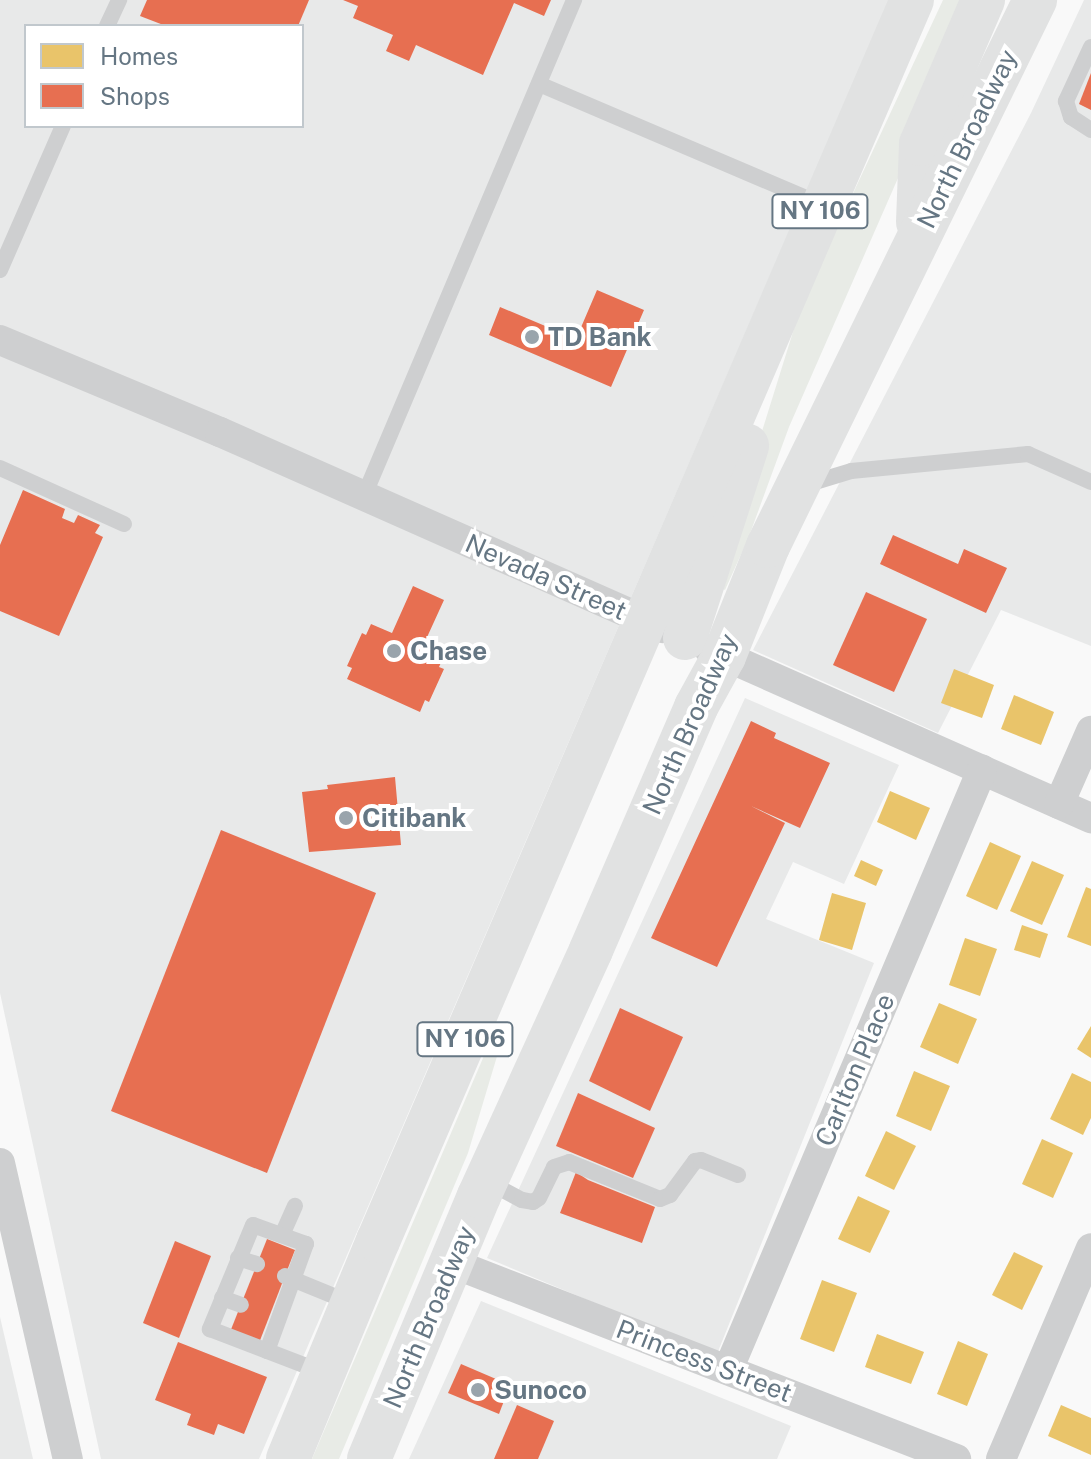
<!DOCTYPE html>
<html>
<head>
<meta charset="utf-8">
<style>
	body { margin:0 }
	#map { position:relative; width:1091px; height:1459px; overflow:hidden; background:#f9f9f9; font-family:"Public Sans",sans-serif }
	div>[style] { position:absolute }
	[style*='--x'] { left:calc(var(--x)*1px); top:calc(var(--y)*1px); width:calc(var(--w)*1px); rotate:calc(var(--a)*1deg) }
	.built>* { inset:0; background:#e8e9e9 }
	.green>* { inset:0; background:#e8ebe6 }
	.homes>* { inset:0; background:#e9c46a }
	.shops>* { inset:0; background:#e76f51 }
	.lane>* { height:16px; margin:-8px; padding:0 8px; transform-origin:8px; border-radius:8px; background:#cecfd0 }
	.street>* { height:30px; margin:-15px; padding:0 15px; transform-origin:15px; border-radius:15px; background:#cecfd0 }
	.primary>* { height:44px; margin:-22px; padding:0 22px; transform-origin:22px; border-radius:22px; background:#e1e2e2 }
	.dots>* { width:22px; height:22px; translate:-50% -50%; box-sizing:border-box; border:4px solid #fff; border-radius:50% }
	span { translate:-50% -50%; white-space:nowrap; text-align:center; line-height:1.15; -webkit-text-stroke:8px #fff; paint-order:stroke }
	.shield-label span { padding:2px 6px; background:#fff; border:2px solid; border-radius:6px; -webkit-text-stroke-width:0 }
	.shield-label { font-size:24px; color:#657683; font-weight:700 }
	.street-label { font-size:26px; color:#657683 }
	.poi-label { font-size:26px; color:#657683; font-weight:700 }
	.left { translate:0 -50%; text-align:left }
	.legend { position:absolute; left:24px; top:24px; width:280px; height:104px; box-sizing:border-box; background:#fff; border:2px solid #c1c8cd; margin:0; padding:10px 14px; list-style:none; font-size:24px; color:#657683 }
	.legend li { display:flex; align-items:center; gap:16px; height:40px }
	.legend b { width:40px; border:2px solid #c1c8cd }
</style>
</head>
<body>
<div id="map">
	<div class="built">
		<div style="clip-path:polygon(evenodd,0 0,889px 0,259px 1459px,101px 1459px,0 993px,0 0,26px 26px,302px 26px,302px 126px,26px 126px,26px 26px)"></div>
		<div style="clip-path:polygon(1084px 0,1091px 0,1091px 646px,1001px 610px,938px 733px,753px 650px,1031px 113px)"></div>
		<div style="clip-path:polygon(745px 698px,899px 765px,844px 884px,793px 862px,766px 919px,874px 963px,717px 1354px,487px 1258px)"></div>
		<div style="clip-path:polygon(481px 1301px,791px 1426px,777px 1459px,409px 1459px)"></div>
		<div style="clip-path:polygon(0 1317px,33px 1459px,0 1459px)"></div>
	</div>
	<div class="green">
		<div style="clip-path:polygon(943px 0,976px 0,789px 427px,748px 539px,725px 590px,714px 585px,802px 303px)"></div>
		<div style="clip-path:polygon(501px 1043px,468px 1153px,339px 1459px,312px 1459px,489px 1044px)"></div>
	</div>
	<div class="homes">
		<div style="clip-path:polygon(954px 669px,994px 685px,982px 718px,941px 703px)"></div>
		<div style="clip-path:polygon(1014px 695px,1054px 712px,1041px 745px,1001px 729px)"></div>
		<div style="clip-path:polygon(890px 791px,930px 808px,916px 840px,877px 822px)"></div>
		<div style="clip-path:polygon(990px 842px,1021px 856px,997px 910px,966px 896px)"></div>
		<div style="clip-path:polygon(861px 860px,883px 870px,876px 886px,854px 876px)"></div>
		<div style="clip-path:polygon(1032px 861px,1064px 875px,1042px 925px,1010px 911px)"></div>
		<div style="clip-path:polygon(1086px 887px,1091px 889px,1091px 946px,1067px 937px)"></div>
		<div style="clip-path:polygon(832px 893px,866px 903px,852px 950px,819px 940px)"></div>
		<div style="clip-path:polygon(1022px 925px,1048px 934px,1040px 958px,1014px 950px)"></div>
		<div style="clip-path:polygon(965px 938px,997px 949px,980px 996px,949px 985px)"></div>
		<div style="clip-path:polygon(939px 1003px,977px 1019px,958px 1064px,920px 1047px)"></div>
		<div style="clip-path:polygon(1091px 1026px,1091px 1058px,1077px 1049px)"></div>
		<div style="clip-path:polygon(914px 1071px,950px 1086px,931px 1131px,896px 1116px)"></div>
		<div style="clip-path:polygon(1072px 1073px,1091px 1082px,1091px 1118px,1083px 1135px,1050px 1119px)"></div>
		<div style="clip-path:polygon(886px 1131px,916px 1146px,894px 1190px,865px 1176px)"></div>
		<div style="clip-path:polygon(1042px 1139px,1073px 1153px,1053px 1198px,1022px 1184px)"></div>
		<div style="clip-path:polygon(858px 1196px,890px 1211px,870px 1253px,838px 1239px)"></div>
		<div style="clip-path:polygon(1014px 1252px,1043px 1266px,1022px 1310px,992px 1295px)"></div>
		<div style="clip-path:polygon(822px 1280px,857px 1293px,834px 1352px,800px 1339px)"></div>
		<div style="clip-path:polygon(877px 1334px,924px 1352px,911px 1384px,865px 1367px)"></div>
		<div style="clip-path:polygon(958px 1341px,988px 1354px,967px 1406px,937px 1394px)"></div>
		<div style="clip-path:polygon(1061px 1405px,1091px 1418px,1091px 1455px,1048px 1436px)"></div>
	</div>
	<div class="shops">
		<div style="clip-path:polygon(147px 0,309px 0,298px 26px,166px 26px,140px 16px)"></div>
		<div style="clip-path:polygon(343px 0,551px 0,544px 16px,514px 3px,483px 75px,416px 45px,409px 61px,386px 51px,393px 35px,353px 18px,358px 6px)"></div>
		<div style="clip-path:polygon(1091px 73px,1091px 110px,1079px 104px)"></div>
		<div style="clip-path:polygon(597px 290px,644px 310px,611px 387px,489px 335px,500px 307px,576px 339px)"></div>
		<div style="clip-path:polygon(23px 490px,65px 509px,62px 518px,74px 523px,78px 515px,100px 525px,95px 533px,103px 537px,59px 636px,0 611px,0 545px)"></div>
		<div style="clip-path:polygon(893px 535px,958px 564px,964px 549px,1007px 568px,986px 613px,880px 564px)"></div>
		<div style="clip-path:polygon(413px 586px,444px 600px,423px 646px,444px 656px,439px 667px,444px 669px,429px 702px,425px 700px,420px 712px,347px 679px,352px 668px,347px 666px,362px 633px,366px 635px,371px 624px,392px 633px)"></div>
		<div style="clip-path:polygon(866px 592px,927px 619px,894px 692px,833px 665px)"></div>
		<div style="clip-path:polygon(751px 721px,776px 733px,774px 738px,830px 763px,800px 828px,751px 806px,785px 823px,717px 967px,651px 938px)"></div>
		<div style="clip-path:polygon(395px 777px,401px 845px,309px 852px,302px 792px,328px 789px,327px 785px)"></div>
		<div style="clip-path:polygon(221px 830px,376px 893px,267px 1173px,111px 1111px)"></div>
		<div style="clip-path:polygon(620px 1008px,683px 1037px,650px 1111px,589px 1081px)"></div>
		<div style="clip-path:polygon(578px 1093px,655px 1128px,633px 1178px,556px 1146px)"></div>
		<div style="clip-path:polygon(576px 1172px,588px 1180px,655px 1207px,642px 1243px,560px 1213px)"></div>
		<div style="clip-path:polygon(267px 1239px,295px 1250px,259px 1343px,230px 1332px)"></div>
		<div style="clip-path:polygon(175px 1241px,211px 1256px,179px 1338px,143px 1323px)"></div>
		<div style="clip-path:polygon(178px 1342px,267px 1377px,244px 1434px,218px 1424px,214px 1435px,187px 1425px,191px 1414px,155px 1400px)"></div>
		<div style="clip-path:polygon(461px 1364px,510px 1385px,499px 1414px,448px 1393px)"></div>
		<div style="clip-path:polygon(517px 1405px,554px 1421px,538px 1459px,494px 1459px)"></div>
	</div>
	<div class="lane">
		<div style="--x:107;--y:26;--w:29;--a:-65"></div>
		<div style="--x:1091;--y:47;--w:60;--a:114.8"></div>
		<div style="--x:1066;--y:101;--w:17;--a:73"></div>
		<div style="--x:1071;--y:117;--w:24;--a:33"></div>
		<div style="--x:539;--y:84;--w:306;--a:23.1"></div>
		<div style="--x:0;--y:270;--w:157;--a:-66.4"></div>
		<div style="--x:0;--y:468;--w:136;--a:24.3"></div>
		<div style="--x:805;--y:485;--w:48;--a:-16.9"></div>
		<div style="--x:851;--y:471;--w:178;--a:-5.5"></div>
		<div style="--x:1028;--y:454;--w:69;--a:24"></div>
		<div style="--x:364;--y:496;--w:539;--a:-67.05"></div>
		<div style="--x:488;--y:1182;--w:38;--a:28"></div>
		<div style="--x:522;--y:1200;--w:11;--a:10"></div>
		<div style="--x:533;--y:1202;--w:7;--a:-34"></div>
		<div style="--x:539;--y:1198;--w:34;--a:-64"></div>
		<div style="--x:554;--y:1167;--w:16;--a:-18"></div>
		<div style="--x:569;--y:1162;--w:98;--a:22.1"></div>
		<div style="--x:660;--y:1199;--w:11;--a:-22"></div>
		<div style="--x:670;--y:1195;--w:42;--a:-53.7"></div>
		<div style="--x:695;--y:1161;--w:6;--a:-9"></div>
		<div style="--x:701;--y:1160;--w:40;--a:22"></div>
		<div style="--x:282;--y:1235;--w:32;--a:-66"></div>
		<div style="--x:238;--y:1258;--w:20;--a:18"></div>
		<div style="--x:285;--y:1276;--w:71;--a:22.2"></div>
		<div style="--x:222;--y:1298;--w:20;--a:20"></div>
		<div style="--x:267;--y:1351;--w:114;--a:-70"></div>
		<div style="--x:306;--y:1244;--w:56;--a:-160.3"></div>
		<div style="--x:253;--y:1225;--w:113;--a:112.5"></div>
		<div style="--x:210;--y:1329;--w:120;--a:21"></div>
	</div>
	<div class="street">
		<div style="--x:0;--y:340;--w:238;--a:22.7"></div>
		<div style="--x:220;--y:432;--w:484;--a:23.9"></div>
		<div style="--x:709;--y:649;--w:418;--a:23.9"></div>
		<div style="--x:1059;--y:804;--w:80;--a:-66.3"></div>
		<div style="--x:0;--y:1163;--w:304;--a:77.1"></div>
		<div style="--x:452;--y:1263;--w:541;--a:21.25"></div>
		<div style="--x:728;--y:1370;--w:652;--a:-67.06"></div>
		<div style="--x:1001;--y:1459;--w:229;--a:-66.9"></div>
	</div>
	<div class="primary">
		<div style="--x:918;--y:222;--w:78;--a:-87.8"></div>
		<div style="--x:921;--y:144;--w:157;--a:-66.7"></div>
		<div style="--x:685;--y:638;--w:202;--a:-72.1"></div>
		<div style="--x:288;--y:1459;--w:236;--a:-67.6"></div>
		<div style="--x:378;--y:1241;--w:1351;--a:-66.72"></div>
		<div style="--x:369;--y:1459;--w:285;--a:-67.3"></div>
		<div style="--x:479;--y:1196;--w:270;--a:-65.5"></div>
		<div style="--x:591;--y:950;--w:265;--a:-66.6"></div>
		<div style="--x:696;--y:707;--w:58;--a:-61.2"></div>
		<div style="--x:724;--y:656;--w:118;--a:-68.2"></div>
		<div style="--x:768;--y:546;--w:608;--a:-63.94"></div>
	</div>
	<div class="dots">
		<div style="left:532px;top:337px;background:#99a4ac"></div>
		<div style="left:394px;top:651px;background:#99a4ac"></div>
		<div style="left:346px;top:818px;background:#99a4ac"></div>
		<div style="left:478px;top:1390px;background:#99a4ac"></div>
	</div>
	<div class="shield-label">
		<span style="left:820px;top:211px">NY 106</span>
		<span style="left:465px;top:1039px">NY 106</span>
	</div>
	<div class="street-label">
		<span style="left:967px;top:139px;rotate:-64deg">North Broadway</span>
		<span style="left:546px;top:577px;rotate:24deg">Nevada Street</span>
		<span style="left:690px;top:724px;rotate:-66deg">North Broadway</span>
		<span style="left:855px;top:1070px;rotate:-67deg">Carlton Place</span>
		<span style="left:429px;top:1317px;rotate:-67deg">North Broadway</span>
		<span style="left:704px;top:1361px;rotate:21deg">Princess Street</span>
	</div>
	<div class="poi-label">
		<span class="left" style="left:548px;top:337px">TD Bank</span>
		<span class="left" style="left:410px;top:651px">Chase</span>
		<span class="left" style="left:362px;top:818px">Citibank</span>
		<span class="left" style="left:494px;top:1390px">Sunoco</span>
	</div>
	<ul class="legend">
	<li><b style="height:22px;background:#e9c46a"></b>Homes</li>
	<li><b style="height:22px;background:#e76f51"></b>Shops</li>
	</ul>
</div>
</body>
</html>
